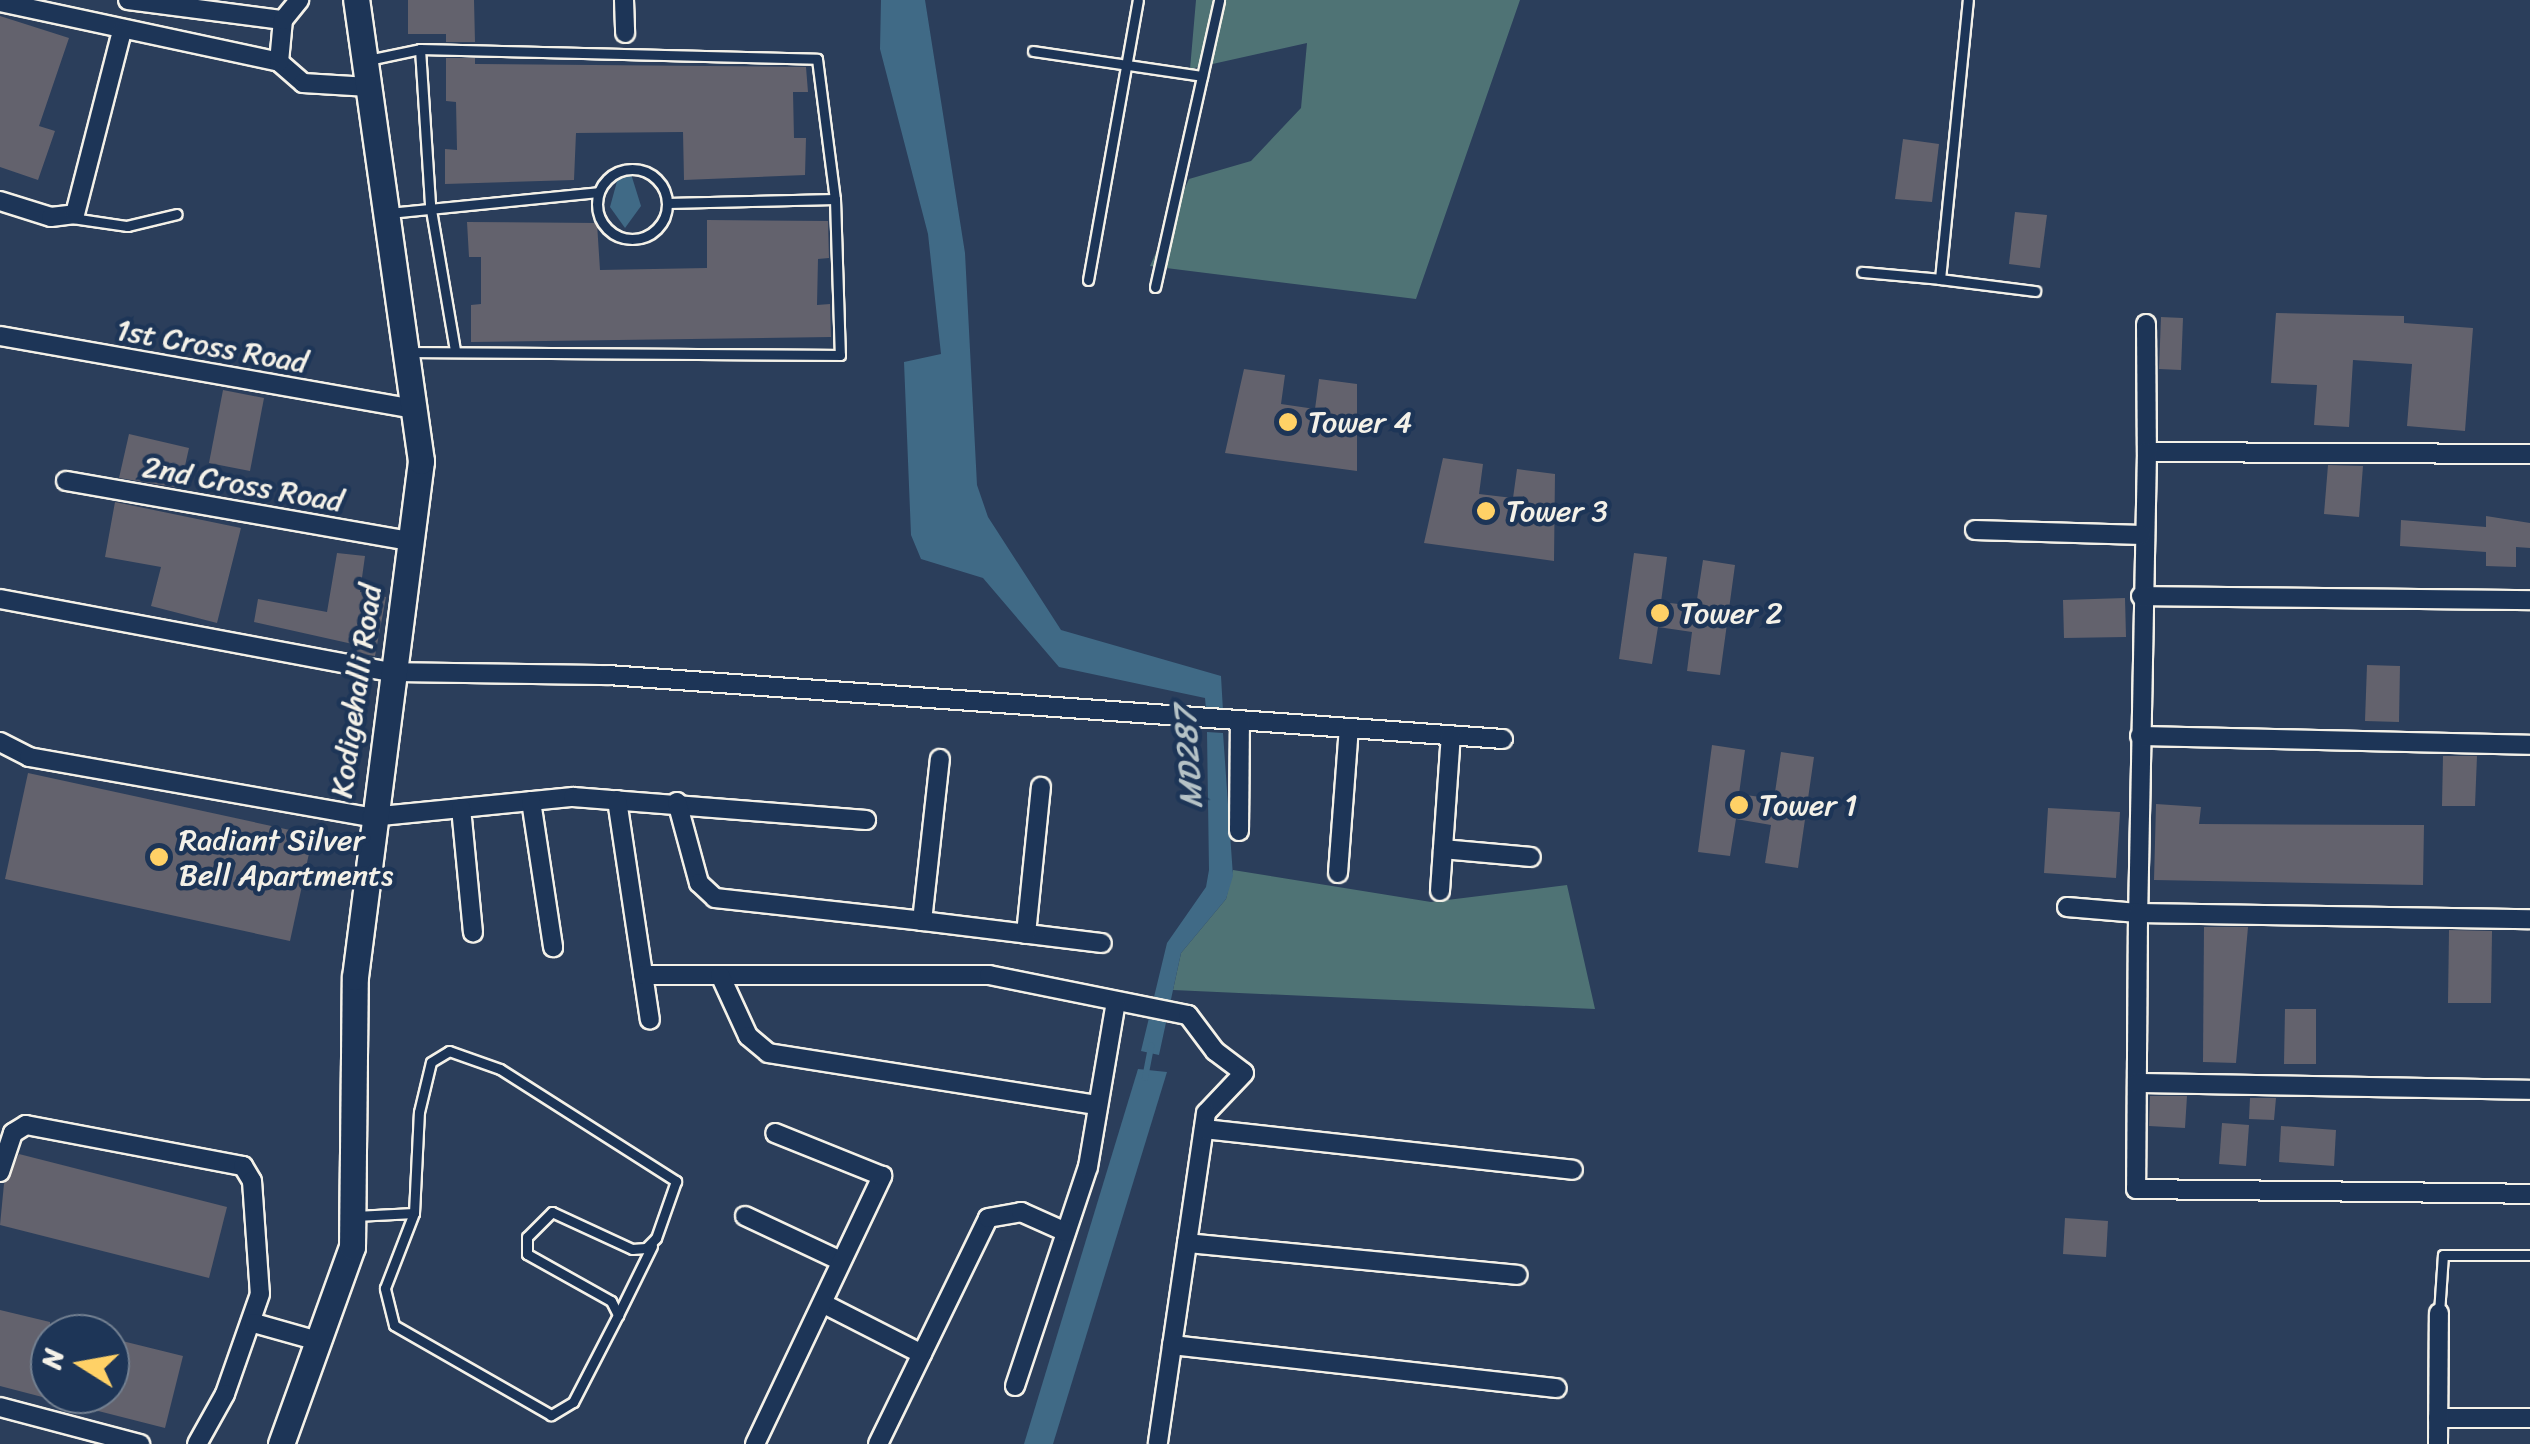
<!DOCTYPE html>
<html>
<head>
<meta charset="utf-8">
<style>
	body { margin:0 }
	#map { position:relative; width:2530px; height:1444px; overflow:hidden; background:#2b3e5b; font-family:Sriracha,sans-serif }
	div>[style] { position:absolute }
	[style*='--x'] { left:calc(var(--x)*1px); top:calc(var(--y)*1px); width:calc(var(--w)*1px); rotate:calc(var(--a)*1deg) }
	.green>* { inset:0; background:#4f7375 }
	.water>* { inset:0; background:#406a86 }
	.stream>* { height:6px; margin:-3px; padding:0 3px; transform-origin:3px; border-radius:3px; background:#406a86 }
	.building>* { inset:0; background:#63626d }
	.roads { filter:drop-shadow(2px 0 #f4f1e8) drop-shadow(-2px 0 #f4f1e8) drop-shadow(0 2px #f4f1e8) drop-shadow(0 -2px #f4f1e8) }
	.lane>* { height:9px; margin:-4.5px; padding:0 4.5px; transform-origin:4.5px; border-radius:4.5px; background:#1d3557 }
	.lane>.ring { margin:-4.5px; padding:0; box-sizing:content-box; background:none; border:9px solid #1d3557; border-radius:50% }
	.street>* { height:18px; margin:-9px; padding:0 9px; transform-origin:9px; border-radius:9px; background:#1d3557 }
	.secondary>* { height:25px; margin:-12.5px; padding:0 12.5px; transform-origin:12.5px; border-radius:12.5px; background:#1d3557 }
	.dots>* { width:28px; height:28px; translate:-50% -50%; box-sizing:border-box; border:5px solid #1d3557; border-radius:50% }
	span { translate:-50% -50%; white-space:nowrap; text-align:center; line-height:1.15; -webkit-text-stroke:9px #1d3557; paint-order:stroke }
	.street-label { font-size:30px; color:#f4f1e8 }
	.poi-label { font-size:30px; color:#f4f1e8 }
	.left { translate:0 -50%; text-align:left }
	.water-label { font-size:32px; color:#b5c2c6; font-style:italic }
	.north { position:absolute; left:30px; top:1314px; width:100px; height:100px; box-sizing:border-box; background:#1d3557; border:2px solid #738091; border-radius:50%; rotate:281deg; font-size:28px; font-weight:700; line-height:40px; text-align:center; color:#f4f1e8 }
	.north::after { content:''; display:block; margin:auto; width:35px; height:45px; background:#ffd166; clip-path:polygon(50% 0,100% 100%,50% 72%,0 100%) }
</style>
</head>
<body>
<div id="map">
	<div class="green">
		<div style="clip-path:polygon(1196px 0,1520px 0,1416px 299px,1150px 266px,1189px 179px,1251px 161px,1301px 108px,1307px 43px,1190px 69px)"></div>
		<div style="clip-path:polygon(1233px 870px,1431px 902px,1567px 885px,1595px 1009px,1173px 990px,1181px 953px,1226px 899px)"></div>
	</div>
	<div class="water">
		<div style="clip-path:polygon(881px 0,925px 0,965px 253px,977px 485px,988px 517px,1061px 630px,1221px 676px,1223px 711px,1206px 710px,1205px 698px,1059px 667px,983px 578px,921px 559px,911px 535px,904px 362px,941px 354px,928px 234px,880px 49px)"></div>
		<div style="clip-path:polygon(619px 174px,631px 174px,641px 206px,625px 228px,610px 207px)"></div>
		<div style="clip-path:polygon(1207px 732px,1223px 733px,1233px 876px,1226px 899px,1181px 953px,1159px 1055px,1141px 1051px,1167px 943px,1206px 887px,1209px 870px)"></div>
		<div style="clip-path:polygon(1138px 1069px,1167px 1072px,1053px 1444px,1024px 1444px)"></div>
	</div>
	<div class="stream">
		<div style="--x:1145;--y:1078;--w:33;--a:-79"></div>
	</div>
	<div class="building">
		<div style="clip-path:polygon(408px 0,474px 0,475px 42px,446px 42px,446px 34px,408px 34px)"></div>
		<div style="clip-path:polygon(0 16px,69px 38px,39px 126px,55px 131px,38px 180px,0 167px)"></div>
		<div style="clip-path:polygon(446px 58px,475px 58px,475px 64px,806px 67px,808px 92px,793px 92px,794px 138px,806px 138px,805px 175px,684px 180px,683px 132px,576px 133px,574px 180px,445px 184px,445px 149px,457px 150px,456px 102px,446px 101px)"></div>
		<div style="clip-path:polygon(1903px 139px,1939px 144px,1932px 202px,1895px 199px)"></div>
		<div style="clip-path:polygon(2015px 212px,2047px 215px,2040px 268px,2009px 264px)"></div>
		<div style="clip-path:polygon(707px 220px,828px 221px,829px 258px,818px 259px,817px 305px,830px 304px,831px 337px,471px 342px,471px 305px,481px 304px,481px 257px,469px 257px,467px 222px,597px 223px,600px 270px,707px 268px)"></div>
		<div style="clip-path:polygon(2276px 313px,2404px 316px,2404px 323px,2473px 328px,2465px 431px,2407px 426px,2412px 364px,2353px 360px,2349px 427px,2314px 425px,2317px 385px,2271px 383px)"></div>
		<div style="clip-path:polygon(2161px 317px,2183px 318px,2181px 370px,2159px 369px)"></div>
		<div style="clip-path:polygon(1244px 369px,1285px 375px,1281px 404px,1315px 409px,1319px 379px,1357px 384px,1357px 471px,1225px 453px)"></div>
		<div style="clip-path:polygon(223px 390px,264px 398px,250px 471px,209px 463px)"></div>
		<div style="clip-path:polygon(129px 434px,189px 448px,180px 488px,119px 478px)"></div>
		<div style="clip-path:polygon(1443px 458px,1483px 464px,1479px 494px,1513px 498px,1517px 469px,1555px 474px,1554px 561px,1424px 543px)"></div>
		<div style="clip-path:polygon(2328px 465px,2363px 466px,2359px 517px,2324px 514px)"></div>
		<div style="clip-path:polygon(115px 502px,241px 528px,217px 623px,151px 606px,161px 567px,105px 557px)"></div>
		<div style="clip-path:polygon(2486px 516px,2530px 523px,2530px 548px,2516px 547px,2516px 567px,2486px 566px,2486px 552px,2400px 546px,2401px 520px,2486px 527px)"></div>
		<div style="clip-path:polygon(337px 553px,365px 556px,360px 592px,386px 597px,375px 656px,356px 653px,357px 645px,254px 622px,258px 599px,327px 612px)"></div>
		<div style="clip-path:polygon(1634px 553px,1667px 557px,1661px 602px,1696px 606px,1703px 560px,1735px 565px,1720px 675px,1687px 671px,1692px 632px,1658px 627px,1652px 664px,1619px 659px)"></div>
		<div style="clip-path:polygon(2125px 598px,2126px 637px,2064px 638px,2063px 600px)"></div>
		<div style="clip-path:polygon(2367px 665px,2400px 666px,2399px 722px,2365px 721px)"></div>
		<div style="clip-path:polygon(1712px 745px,1745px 750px,1739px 794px,1774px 799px,1781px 752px,1814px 757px,1798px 868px,1765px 863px,1771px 825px,1736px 819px,1730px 856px,1698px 852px)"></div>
		<div style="clip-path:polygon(2443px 756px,2477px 756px,2475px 806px,2442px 806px)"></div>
		<div style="clip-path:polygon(28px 773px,313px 835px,290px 941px,5px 879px)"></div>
		<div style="clip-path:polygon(2156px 804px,2201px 807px,2199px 824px,2424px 825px,2423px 885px,2154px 880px)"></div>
		<div style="clip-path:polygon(2048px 808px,2120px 812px,2116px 878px,2044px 873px)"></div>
		<div style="clip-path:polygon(2204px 927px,2248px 927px,2236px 1063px,2203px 1062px)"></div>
		<div style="clip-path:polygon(2449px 930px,2492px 931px,2491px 1003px,2448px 1003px)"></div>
		<div style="clip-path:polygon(2285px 1009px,2316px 1009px,2316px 1064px,2284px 1064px)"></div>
		<div style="clip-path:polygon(2150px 1096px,2187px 1096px,2185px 1128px,2149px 1126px)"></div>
		<div style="clip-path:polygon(2250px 1098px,2276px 1098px,2274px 1120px,2249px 1119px)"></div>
		<div style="clip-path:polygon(2222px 1123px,2249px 1125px,2246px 1166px,2219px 1164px)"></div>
		<div style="clip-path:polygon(2281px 1126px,2336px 1130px,2334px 1166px,2279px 1162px)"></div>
		<div style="clip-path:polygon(19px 1154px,227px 1207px,209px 1278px,0 1225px,4px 1184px)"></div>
		<div style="clip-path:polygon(2065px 1218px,2108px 1221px,2106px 1257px,2063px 1254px)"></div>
		<div style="clip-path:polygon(0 1310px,50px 1322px,50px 1399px,0 1386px)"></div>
		<div style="clip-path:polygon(110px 1338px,183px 1356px,165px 1428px,55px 1400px,56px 1394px,110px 1394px)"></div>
	</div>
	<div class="roads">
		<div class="lane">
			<div style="--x:420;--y:49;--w:155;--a:86.3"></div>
			<div style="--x:430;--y:204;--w:149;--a:80.3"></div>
			<div style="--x:1033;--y:51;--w:171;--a:8.4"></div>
			<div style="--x:368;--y:60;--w:53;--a:-11.9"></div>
			<div style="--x:420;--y:49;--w:397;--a:1.4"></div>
			<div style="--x:817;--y:59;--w:141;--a:82.7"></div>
			<div style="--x:835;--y:199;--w:156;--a:88.2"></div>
			<div style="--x:840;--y:355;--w:432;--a:-179.6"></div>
			<div class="ring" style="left:597px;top:169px;width:61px;height:61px"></div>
			<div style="--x:667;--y:203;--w:168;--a:-1.4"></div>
			<div style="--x:389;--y:213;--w:210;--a:-5.7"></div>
			<div style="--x:72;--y:218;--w:56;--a:8.3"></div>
			<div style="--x:127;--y:226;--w:51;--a:-13.5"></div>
			<div style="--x:1862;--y:272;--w:78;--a:5.1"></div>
			<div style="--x:1940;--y:279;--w:280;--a:-84.3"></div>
			<div style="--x:1940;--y:279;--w:96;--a:7.2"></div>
			<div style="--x:1088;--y:280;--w:284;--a:-79.9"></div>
			<div style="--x:1155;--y:287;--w:294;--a:-77.4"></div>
			<div style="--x:355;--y:1216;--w:59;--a:-2.9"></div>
			<div style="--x:414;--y:1213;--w:101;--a:-87.2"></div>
			<div style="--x:419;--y:1112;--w:51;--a:-76.5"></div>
			<div style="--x:431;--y:1062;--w:21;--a:-31"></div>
			<div style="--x:449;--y:1051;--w:54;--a:19.4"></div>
			<div style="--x:500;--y:1069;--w:209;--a:32.5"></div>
			<div style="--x:676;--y:1181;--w:60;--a:109.3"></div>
			<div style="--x:656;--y:1238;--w:14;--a:135"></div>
			<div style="--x:646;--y:1248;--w:14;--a:176"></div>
			<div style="--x:632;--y:1249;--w:88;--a:-155.2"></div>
			<div style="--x:552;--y:1212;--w:35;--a:135"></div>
			<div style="--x:527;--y:1237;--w:17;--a:90"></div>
			<div style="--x:527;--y:1254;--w:96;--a:29.2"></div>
			<div style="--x:611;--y:1301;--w:16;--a:63"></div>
			<div style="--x:618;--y:1315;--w:98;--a:117.3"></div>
			<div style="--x:573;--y:1402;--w:26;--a:149"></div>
			<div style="--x:551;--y:1415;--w:181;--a:-150.2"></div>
			<div style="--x:394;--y:1325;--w:38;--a:-104"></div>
			<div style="--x:385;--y:1288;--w:80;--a:-68.9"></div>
			<div style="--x:2439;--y:1313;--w:58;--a:-86.1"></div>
			<div style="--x:2443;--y:1255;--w:87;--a:0"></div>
			<div style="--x:618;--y:1315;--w:77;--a:-63.8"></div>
		</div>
		<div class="street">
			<div style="--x:128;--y:0;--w:156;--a:7.4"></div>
			<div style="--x:624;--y:0;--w:33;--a:88"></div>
			<div style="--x:0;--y:2;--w:285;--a:12.1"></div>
			<div style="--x:279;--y:62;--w:32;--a:41"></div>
			<div style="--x:303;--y:83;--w:66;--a:3.5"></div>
			<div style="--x:279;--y:62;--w:42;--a:-84.6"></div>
			<div style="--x:283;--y:20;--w:26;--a:-51"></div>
			<div style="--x:0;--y:201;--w:53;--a:17.4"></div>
			<div style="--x:51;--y:217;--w:24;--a:-7"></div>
			<div style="--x:75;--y:214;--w:189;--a:-75.6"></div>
			<div style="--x:2146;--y:324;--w:128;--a:89.6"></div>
			<div style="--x:0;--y:336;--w:421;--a:10"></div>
			<div style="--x:2530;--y:454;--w:383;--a:-179.7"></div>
			<div style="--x:2147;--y:452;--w:461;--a:91.1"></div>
			<div style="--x:2138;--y:913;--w:392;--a:0.9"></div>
			<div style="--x:66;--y:481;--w:349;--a:9.9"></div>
			<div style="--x:1975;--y:530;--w:167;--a:1.7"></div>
			<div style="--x:2141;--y:596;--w:389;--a:0.6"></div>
			<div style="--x:0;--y:599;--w:397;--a:10.6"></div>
			<div style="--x:390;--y:672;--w:218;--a:0.8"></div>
			<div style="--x:608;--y:675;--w:897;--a:4.09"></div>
			<div style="--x:2140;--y:736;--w:390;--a:1.3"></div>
			<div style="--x:0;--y:742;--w:33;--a:27"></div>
			<div style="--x:29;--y:757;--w:347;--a:10"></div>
			<div style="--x:371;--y:817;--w:203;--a:-5.7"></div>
			<div style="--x:573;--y:797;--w:294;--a:4.5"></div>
			<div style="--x:617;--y:800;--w:222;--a:81.5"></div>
			<div style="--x:531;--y:801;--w:148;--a:81.4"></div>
			<div style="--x:677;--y:802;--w:84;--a:74.8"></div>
			<div style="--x:699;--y:883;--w:22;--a:43"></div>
			<div style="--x:715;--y:898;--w:208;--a:6.3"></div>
			<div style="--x:922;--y:921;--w:163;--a:-83.7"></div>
			<div style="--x:461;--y:808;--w:125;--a:84.5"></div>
			<div style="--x:1239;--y:831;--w:111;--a:-89.5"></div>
			<div style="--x:1443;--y:849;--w:88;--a:5.2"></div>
			<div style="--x:1338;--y:873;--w:145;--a:-85.7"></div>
			<div style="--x:1440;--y:891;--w:156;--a:-86"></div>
			<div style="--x:2067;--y:907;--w:71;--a:4.8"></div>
			<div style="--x:2138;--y:913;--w:276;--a:90.4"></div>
			<div style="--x:2136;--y:1189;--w:394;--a:0.7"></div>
			<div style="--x:922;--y:921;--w:181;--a:7"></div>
			<div style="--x:1026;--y:934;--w:148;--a:-84.2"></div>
			<div style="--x:643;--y:975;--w:346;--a:0"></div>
			<div style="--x:989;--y:975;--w:203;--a:11.4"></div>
			<div style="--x:1188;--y:1015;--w:45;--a:53.1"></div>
			<div style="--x:1215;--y:1051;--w:36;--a:37"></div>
			<div style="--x:1244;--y:1073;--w:55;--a:133.5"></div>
			<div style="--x:1206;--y:1113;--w:334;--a:98.3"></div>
			<div style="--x:720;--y:975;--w:67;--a:65.3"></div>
			<div style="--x:748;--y:1036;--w:26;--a:40"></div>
			<div style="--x:768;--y:1053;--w:333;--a:9"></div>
			<div style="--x:2137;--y:1083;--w:393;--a:1"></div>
			<div style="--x:1204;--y:1129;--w:371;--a:6.3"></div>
			<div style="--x:0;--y:1172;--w:41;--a:-71.6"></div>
			<div style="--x:13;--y:1133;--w:15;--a:-32"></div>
			<div style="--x:26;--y:1125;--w:221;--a:10.7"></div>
			<div style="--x:243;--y:1166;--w:17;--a:59"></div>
			<div style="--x:252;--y:1181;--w:113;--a:86"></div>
			<div style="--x:260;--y:1294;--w:106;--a:109.3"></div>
			<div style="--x:225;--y:1394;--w:57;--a:119.2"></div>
			<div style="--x:745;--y:1216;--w:106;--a:25.1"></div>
			<div style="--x:1187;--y:1243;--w:332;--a:5.5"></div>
			<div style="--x:824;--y:1304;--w:110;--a:27"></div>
			<div style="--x:254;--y:1323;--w:66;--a:15.7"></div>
			<div style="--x:1172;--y:1345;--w:387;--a:6.4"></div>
			<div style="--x:1015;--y:1386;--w:231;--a:-71.6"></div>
			<div style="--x:1088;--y:1167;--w:168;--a:-80.4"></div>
			<div style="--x:0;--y:1407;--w:145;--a:14.8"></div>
			<div style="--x:2438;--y:1418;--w:92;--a:0"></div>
			<div style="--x:755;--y:1444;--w:297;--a:-64.6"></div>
			<div style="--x:882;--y:1176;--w:115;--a:-158.1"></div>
			<div style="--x:878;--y:1444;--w:251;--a:-64"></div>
			<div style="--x:988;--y:1218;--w:34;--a:-10"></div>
			<div style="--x:1021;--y:1212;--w:49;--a:24"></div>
			<div style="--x:2438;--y:1444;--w:131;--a:-89.6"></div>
		</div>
		<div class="secondary">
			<div style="--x:281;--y:1444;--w:209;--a:-70.2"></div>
			<div style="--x:352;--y:1247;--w:270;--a:-89.4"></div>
			<div style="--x:355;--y:977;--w:520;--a:-82.71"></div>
			<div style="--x:421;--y:461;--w:466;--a:-98"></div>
		</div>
	</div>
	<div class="dots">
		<div style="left:1288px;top:422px;background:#ffd166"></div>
		<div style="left:1486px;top:511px;background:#ffd166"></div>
		<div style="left:1660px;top:613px;background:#ffd166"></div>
		<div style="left:1739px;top:805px;background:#ffd166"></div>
		<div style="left:159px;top:857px;background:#ffd166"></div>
	</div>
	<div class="street-label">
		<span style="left:212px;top:346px;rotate:10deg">1st Cross Road</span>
		<span style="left:243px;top:484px;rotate:10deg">2nd Cross Road</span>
		<span style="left:356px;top:691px;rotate:-82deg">Kodigehalli Road</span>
	</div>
	<div class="poi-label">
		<span class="left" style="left:1308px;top:422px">Tower 4</span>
		<span class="left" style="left:1506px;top:511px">Tower 3</span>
		<span class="left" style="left:1680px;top:613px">Tower 2</span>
		<span class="left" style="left:1759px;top:805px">Tower 1</span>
		<span class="left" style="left:179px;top:857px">Radiant Silver<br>Bell Apartments</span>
	</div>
	<div class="water-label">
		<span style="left:1189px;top:758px;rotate:-94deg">MD287</span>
	</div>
	<div class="north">N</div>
</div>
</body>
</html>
